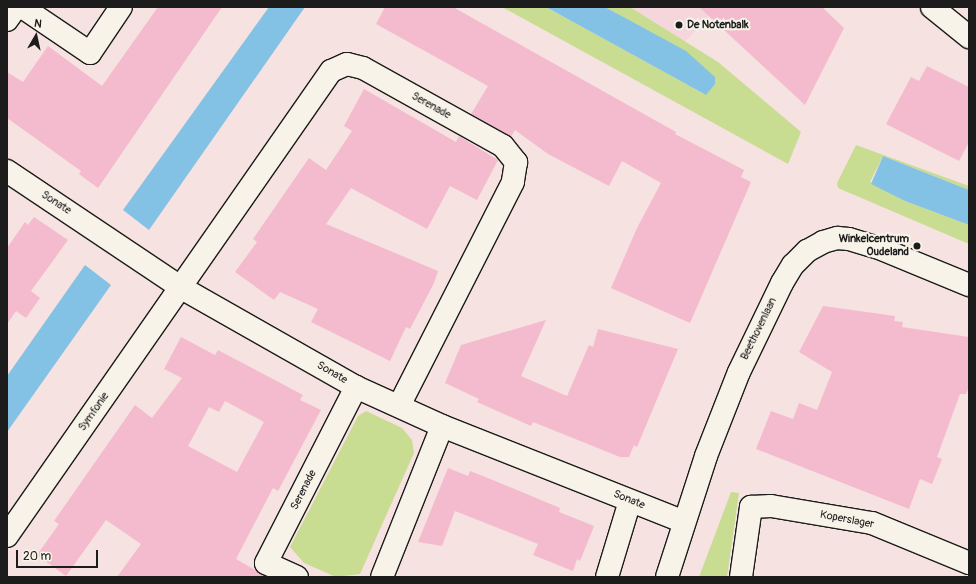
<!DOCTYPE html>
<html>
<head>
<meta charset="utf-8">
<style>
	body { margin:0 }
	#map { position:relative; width:976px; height:584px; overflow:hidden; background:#f6e2e0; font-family:Pangolin,sans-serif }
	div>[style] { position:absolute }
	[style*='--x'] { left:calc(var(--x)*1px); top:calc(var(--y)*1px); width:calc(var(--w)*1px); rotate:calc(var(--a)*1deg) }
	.built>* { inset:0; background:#f5d6db }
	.green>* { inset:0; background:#c9dd92 }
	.water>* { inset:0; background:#84c2e5 }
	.building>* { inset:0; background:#f4bbce }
	.roads { filter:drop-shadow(1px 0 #1c1c1c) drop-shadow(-1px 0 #1c1c1c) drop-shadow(0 1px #1c1c1c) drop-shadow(0 -1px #1c1c1c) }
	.street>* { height:22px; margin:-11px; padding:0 11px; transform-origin:11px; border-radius:11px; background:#f7f3e8 }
	.secondary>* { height:22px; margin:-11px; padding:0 11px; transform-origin:11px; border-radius:11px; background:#f7f3e8 }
	.dots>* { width:11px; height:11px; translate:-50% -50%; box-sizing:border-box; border:2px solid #f7f3e8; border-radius:50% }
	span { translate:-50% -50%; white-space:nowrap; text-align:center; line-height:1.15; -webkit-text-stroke:4px #f7f3e8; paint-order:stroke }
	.poi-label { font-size:11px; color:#1c1c1c; font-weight:700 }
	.left { translate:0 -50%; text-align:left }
	.right { translate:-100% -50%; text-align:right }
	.street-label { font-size:11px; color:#1c1c1c }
	.frame { position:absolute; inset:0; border:8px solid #1c1c1c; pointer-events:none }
	.north { position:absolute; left:16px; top:16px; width:40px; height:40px; -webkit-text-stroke:3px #f7f3e8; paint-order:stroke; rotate:9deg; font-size:11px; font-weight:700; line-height:16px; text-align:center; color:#1c1c1c }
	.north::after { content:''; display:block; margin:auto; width:14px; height:18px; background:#1c1c1c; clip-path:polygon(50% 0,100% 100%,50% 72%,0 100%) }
	.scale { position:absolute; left:16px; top:550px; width:82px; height:18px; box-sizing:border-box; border:2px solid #1c1c1c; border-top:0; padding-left:5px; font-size:12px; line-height:14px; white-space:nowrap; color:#1c1c1c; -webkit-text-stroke:3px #f7f3e8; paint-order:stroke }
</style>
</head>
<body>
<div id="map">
	<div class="built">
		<div style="clip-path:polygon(630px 7px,717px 7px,685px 42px)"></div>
	</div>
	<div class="green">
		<div style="clip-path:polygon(502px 7px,546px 7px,706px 95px,630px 21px,605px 7px,630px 7px,718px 62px,801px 132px,788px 164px)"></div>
		<div style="clip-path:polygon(856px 145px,969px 186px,969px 190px,883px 156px,870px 182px,905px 201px,969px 225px,969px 244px,838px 188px,837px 183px)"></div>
		<div style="clip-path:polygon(366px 411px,402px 428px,412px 440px,414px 453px,360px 574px,336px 577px,304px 563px,290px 547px,358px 416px)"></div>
		<div style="clip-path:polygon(731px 492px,739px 493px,727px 577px,699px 577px)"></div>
	</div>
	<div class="water">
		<div style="clip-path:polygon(269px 7px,305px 7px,149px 230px,123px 210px)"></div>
		<div style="clip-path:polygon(546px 7px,605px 7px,686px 51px,715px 77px,715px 84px,706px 95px)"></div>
		<div style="clip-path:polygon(883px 156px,969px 190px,969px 225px,905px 201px,871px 184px)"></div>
		<div style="clip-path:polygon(85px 265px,111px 285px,7px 432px,7px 376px)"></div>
	</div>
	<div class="building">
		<div style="clip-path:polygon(158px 7px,222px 7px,98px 188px,79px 174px,81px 171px,7px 118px,7px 72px,23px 82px,48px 46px,102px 86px)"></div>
		<div style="clip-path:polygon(385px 7px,453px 7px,676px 132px,675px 134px,744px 170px,741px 177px,751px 182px,690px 323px,611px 288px,637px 228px,661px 183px,622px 161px,609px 186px,548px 154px,515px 130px,511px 137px,471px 114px,488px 86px,376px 24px)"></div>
		<div style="clip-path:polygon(699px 7px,822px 7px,844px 28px,805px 105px)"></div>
		<div style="clip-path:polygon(927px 66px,969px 87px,969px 142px,959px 161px,886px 124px,911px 77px,919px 81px)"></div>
		<div style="clip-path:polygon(364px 89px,456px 142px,459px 136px,498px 160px,477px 200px,450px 186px,427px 229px,351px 188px,326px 224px,438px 271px,434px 283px,410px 329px,406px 327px,390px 361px,311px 322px,318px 309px,280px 292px,274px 300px,235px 272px,257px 242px,253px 239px,309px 158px,326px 170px,352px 131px,344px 126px)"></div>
		<div style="clip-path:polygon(34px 217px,68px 240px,31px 291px,40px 298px,26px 318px,16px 311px,7px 324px,7px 248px,25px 222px,28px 225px)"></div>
		<div style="clip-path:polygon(823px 306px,895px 316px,894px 321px,903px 322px,902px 327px,969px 337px,969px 387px,966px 394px,960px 394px,937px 457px,942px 459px,932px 484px,920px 479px,909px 509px,756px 449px,771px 411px,793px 419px,799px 403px,817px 410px,832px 372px,799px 352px)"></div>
		<div style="clip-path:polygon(546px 320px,521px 376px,567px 396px,589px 345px,593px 347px,598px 329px,678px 349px,637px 447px,634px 445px,629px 457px,620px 457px,533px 422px,531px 426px,477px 402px,479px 399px,445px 383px,461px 345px)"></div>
		<div style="clip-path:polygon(evenodd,181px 337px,215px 355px,218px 350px,303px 395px,300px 400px,321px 410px,278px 491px,273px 488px,236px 559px,267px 577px,117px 577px,141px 544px,106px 520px,66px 576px,37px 555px,59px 524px,54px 521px,135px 405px,152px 418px,182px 378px,164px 369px,181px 337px,225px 401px,264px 422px,237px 472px,188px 446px,209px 407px,219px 412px,225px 401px)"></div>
		<div style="clip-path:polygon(448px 468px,468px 476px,470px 471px,488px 478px,560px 508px,559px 512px,594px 526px,580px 561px,577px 559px,573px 571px,533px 555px,538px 544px,455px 511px,442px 546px,418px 542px)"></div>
	</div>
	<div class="roads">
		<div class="street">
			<div style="--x:22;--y:7;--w:82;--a:34.1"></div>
			<div style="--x:90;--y:53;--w:55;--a:-56"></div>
			<div style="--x:932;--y:7;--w:48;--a:39"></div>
			<div style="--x:7;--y:20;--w:16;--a:-55"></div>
			<div style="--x:7;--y:171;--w:208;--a:33.8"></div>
			<div style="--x:180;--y:287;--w:202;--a:29.6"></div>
			<div style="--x:356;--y:387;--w:94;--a:24.4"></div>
			<div style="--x:442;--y:426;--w:260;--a:21.6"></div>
			<div style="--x:7;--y:536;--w:567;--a:-55.13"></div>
			<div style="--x:331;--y:71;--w:17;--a:-24"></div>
			<div style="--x:347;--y:64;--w:16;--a:14"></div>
			<div style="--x:363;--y:68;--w:160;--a:29.1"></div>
			<div style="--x:503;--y:146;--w:21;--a:51"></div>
			<div style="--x:516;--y:162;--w:20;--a:99"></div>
			<div style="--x:513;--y:182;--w:251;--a:117"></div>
			<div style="--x:297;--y:577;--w:34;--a:-156"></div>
			<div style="--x:266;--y:563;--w:198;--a:-62.9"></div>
			<div style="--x:382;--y:577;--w:162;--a:-68.3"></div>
			<div style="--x:607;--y:577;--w:79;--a:-73.2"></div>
			<div style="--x:741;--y:577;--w:71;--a:-81.9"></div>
			<div style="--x:751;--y:507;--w:20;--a:-3"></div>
			<div style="--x:771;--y:506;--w:102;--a:9.6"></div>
			<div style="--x:872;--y:523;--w:105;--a:22.4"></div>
		</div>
		<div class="secondary">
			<div style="--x:667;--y:577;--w:127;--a:-72.1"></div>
			<div style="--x:706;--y:456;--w:90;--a:-68.6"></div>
			<div style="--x:739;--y:372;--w:99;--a:-64.2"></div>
			<div style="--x:782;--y:283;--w:21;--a:-59"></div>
			<div style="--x:793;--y:265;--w:20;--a:-45"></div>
			<div style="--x:807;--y:251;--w:18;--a:-29"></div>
			<div style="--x:823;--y:242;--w:15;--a:-16"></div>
			<div style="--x:837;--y:238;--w:12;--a:5"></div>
			<div style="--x:849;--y:239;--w:37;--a:17"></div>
			<div style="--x:884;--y:250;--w:92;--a:22.4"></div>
		</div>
	</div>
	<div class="dots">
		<div style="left:679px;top:25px;background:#1c1c1c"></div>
		<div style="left:917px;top:246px;background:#1c1c1c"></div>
	</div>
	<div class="poi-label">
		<span class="left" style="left:687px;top:25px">De Notenbalk</span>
		<span class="right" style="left:909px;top:246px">Winkelcentrum<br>Oudeland</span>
	</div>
	<div class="street-label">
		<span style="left:431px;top:106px;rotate:29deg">Serenade</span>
		<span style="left:56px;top:203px;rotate:33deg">Sonate</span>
		<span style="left:759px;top:329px;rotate:-64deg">Beethovenlaan</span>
		<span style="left:332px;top:373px;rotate:30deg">Sonate</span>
		<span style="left:94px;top:412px;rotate:-55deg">Symfonie</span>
		<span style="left:304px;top:490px;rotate:-63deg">Serenade</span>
		<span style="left:629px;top:500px;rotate:22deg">Sonate</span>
		<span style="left:847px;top:520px;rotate:11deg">Koperslager</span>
	</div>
	<div class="frame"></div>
	<div class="north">N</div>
	<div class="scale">20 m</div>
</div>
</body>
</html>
